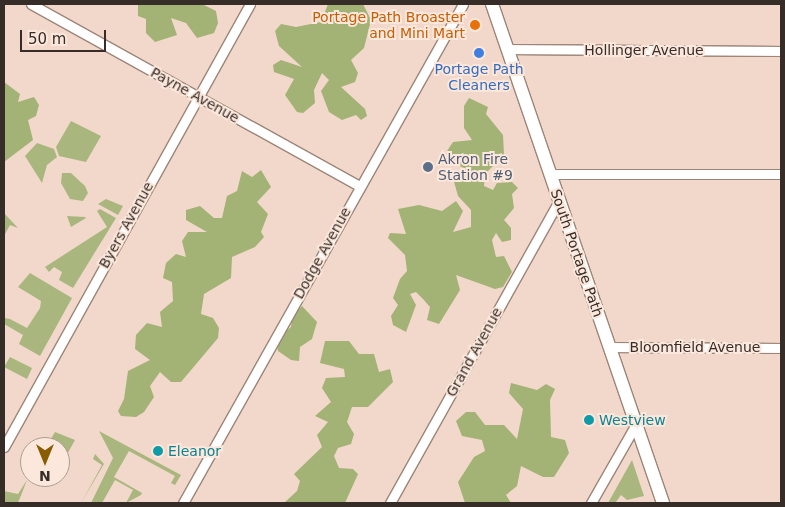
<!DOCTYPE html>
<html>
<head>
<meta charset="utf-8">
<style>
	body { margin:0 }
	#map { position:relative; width:785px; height:507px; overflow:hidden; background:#f2d8ca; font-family:"DejaVu Sans",sans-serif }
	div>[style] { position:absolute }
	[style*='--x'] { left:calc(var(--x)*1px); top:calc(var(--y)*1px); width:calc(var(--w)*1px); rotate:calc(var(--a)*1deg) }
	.green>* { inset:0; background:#a9b77f }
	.forest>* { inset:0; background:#a3b275 }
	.roads { filter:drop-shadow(1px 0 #9c8578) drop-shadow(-1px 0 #9c8578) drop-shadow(0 1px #9c8578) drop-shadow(0 -1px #9c8578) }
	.minor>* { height:9px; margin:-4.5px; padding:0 4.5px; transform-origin:4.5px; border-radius:4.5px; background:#fff }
	.secondary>* { height:12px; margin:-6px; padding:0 6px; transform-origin:6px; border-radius:6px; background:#fff }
	.dots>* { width:14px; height:14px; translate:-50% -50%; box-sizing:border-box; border:2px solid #fbe7db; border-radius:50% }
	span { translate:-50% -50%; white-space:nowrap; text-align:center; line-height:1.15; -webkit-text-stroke:4px #fbe7db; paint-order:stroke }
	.food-label { font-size:14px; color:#c56008 }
	.right { translate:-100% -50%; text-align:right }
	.street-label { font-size:14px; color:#372d28 }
	.shop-label { font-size:14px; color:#366cbe }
	.service-label { font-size:14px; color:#4e5e75 }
	.left { translate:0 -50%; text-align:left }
	.culture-label { font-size:14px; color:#0d838f }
	.frame { position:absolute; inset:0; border:5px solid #372d28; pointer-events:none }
	.north { position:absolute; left:20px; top:437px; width:50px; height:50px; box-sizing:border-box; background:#fbe7db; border:1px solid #ad9d93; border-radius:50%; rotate:180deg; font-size:14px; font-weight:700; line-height:20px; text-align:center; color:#372d28 }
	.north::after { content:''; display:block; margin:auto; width:18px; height:22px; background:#8a5c00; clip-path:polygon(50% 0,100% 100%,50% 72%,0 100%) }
	.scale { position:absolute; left:20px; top:30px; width:86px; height:22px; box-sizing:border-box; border:2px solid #372d28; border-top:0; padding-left:6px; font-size:15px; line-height:18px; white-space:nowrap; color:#372d28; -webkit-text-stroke:4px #fbe7db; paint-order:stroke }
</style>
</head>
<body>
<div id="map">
	<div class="green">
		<div style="clip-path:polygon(71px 121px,101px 136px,86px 162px,59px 156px,56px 147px)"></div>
		<div style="clip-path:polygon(37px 143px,54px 149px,57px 157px,47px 165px,42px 183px,25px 156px)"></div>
		<div style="clip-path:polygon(62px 173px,71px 173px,85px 186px,88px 193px,83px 201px,70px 199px,61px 183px)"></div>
		<div style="clip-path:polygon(106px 199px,123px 206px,118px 215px,98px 204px)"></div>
		<div style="clip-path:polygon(100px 209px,116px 218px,73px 288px,59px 280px,62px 272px,54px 267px,49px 272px,45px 267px,107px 227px,97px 211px)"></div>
		<div style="clip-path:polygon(4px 213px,18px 228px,10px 225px,4px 236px)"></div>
		<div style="clip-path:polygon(67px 216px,85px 217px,86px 218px,71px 227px)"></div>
		<div style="clip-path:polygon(30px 273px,72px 298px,40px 356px,19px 344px,23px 335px,4px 324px,4px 318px,10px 319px,27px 328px,40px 308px,41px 301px,18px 287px)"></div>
		<div style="clip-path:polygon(10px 357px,32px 368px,27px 379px,4px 367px)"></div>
		<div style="clip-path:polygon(99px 431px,181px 475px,175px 485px,171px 483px,175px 476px,129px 451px,114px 477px,142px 493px,141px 495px,126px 503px,133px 490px,115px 480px,102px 503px,91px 503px,113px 458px)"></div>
		<div style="clip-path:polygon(55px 432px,75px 440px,60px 467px,60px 447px,46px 447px)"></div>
		<div style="clip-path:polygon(95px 454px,104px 464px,81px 503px,102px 465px,93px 459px)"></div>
		<div style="clip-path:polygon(632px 460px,644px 496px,627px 500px,621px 495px,616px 502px,608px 503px)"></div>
		<div style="clip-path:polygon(27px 480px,18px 503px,4px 503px,4px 491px,18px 494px)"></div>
	</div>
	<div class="forest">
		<div style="clip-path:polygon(138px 4px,204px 5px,216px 11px,218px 23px,214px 33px,197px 38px,186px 23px,171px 18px,177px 35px,155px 42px,146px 33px,146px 19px,138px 16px)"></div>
		<div style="clip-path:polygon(328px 4px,363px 4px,371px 20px,364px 48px,351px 60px,358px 73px,355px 82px,341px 87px,365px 109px,367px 116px,361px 120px,356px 115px,342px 120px,329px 112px,321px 91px,329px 80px,322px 73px,314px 90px,315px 103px,303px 113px,297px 112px,285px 95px,294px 79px,274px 72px,273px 65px,281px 60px,302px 67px,279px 46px,275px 31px,281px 24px,296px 27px,321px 22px)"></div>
		<div style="clip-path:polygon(4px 82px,20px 94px,18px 102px,34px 97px,39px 105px,36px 116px,28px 120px,33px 140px,4px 162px)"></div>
		<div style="clip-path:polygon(469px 98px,488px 107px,486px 114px,503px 135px,504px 155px,485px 174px,484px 186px,493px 190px,497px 183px,512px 182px,518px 188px,512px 194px,514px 208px,504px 220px,511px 228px,511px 240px,502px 242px,496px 233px,492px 240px,496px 257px,504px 256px,512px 272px,503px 287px,495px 289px,456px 275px,460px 290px,439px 324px,427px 320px,430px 307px,423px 299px,416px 292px,410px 294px,416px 305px,406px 332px,393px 325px,391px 316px,398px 305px,393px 298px,400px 279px,407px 271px,405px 255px,388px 238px,390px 233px,406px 234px,398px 209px,419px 205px,442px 211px,456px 201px,463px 211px,453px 232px,471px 227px,471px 210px,458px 196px,453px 178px,464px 168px,453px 163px,447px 151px,453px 142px,472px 140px,464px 128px,464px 106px)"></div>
		<div style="clip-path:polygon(261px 170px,271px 187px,257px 202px,268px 214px,261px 232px,264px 237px,255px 247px,232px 257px,231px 278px,204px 294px,201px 314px,213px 318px,219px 328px,218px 338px,181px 382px,171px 382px,160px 372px,150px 386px,154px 397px,144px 412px,136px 417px,121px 416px,118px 411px,124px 399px,128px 371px,150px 360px,135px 349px,136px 335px,147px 323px,162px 327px,160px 312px,173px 301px,172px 282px,163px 278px,166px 263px,176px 254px,186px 257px,182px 241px,188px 232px,207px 232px,186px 220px,186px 210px,200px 206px,214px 218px,222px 218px,227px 196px,237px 191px,242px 171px,252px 177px)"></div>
		<div style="clip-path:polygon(302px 306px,317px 322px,312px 339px,300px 347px,299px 361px,291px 360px,278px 351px,276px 339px,291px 327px,292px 317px)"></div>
		<div style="clip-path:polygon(325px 341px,349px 341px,359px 354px,374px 354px,379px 372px,390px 369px,393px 382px,368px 407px,352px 407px,347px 422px,354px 434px,351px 444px,338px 448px,334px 456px,339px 468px,353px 469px,358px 474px,345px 503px,284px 503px,297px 491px,300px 481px,294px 474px,322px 447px,317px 435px,328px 422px,315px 416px,331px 402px,322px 388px,326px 378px,345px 377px,344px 369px,320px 363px)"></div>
		<div style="clip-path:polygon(511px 383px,537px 390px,546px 384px,555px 389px,550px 400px,551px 437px,565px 440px,569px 453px,554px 477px,543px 477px,521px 466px,517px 486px,506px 495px,511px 503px,465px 503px,458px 482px,474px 457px,485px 451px,482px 440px,462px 436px,456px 421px,466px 412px,475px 412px,485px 425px,504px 425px,517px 439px,523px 409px,509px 393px)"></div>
	</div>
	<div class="roads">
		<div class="minor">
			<div style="--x:31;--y:4;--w:376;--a:29"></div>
			<div style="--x:507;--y:49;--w:274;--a:0.4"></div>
			<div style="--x:550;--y:174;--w:231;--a:0"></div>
			<div style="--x:609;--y:347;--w:172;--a:0.3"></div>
			<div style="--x:4;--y:447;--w:507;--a:-60.96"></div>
			<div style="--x:183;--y:503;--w:572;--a:-60.7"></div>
			<div style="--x:390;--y:503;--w:347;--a:-60.8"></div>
			<div style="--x:591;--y:503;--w:91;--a:-60.3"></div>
		</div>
		<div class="secondary">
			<div style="--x:492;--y:4;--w:527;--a:71.08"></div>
		</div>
	</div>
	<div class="dots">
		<div style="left:475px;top:25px;background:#e8710a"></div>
		<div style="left:479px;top:53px;background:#3f7fe0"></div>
		<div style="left:428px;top:167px;background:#5c6f8a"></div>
		<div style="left:589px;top:420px;background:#0f9aa8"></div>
		<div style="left:158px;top:451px;background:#0f9aa8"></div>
	</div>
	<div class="food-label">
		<span class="right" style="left:465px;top:25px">Portage Path Broaster<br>and Mini Mart</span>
	</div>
	<div class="street-label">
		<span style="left:644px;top:50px">Hollinger Avenue</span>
		<span style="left:195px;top:95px;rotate:29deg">Payne Avenue</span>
		<span style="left:126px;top:225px;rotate:-61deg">Byers Avenue</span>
		<span style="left:322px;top:253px;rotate:-61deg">Dodge Avenue</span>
		<span style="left:577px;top:253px;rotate:71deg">South Portage Path</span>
		<span style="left:695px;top:347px">Bloomfield Avenue</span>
		<span style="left:474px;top:352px;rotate:-61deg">Grand Avenue</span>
	</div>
	<div class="shop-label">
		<span style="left:479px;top:77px">Portage Path<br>Cleaners</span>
	</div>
	<div class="service-label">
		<span class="left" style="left:438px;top:167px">Akron Fire<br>Station #9</span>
	</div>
	<div class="culture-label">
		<span class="left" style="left:599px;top:420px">Westview</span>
		<span class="left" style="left:168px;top:451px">Eleanor</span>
	</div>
	<div class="frame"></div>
	<div class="north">N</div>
	<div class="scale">50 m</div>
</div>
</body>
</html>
